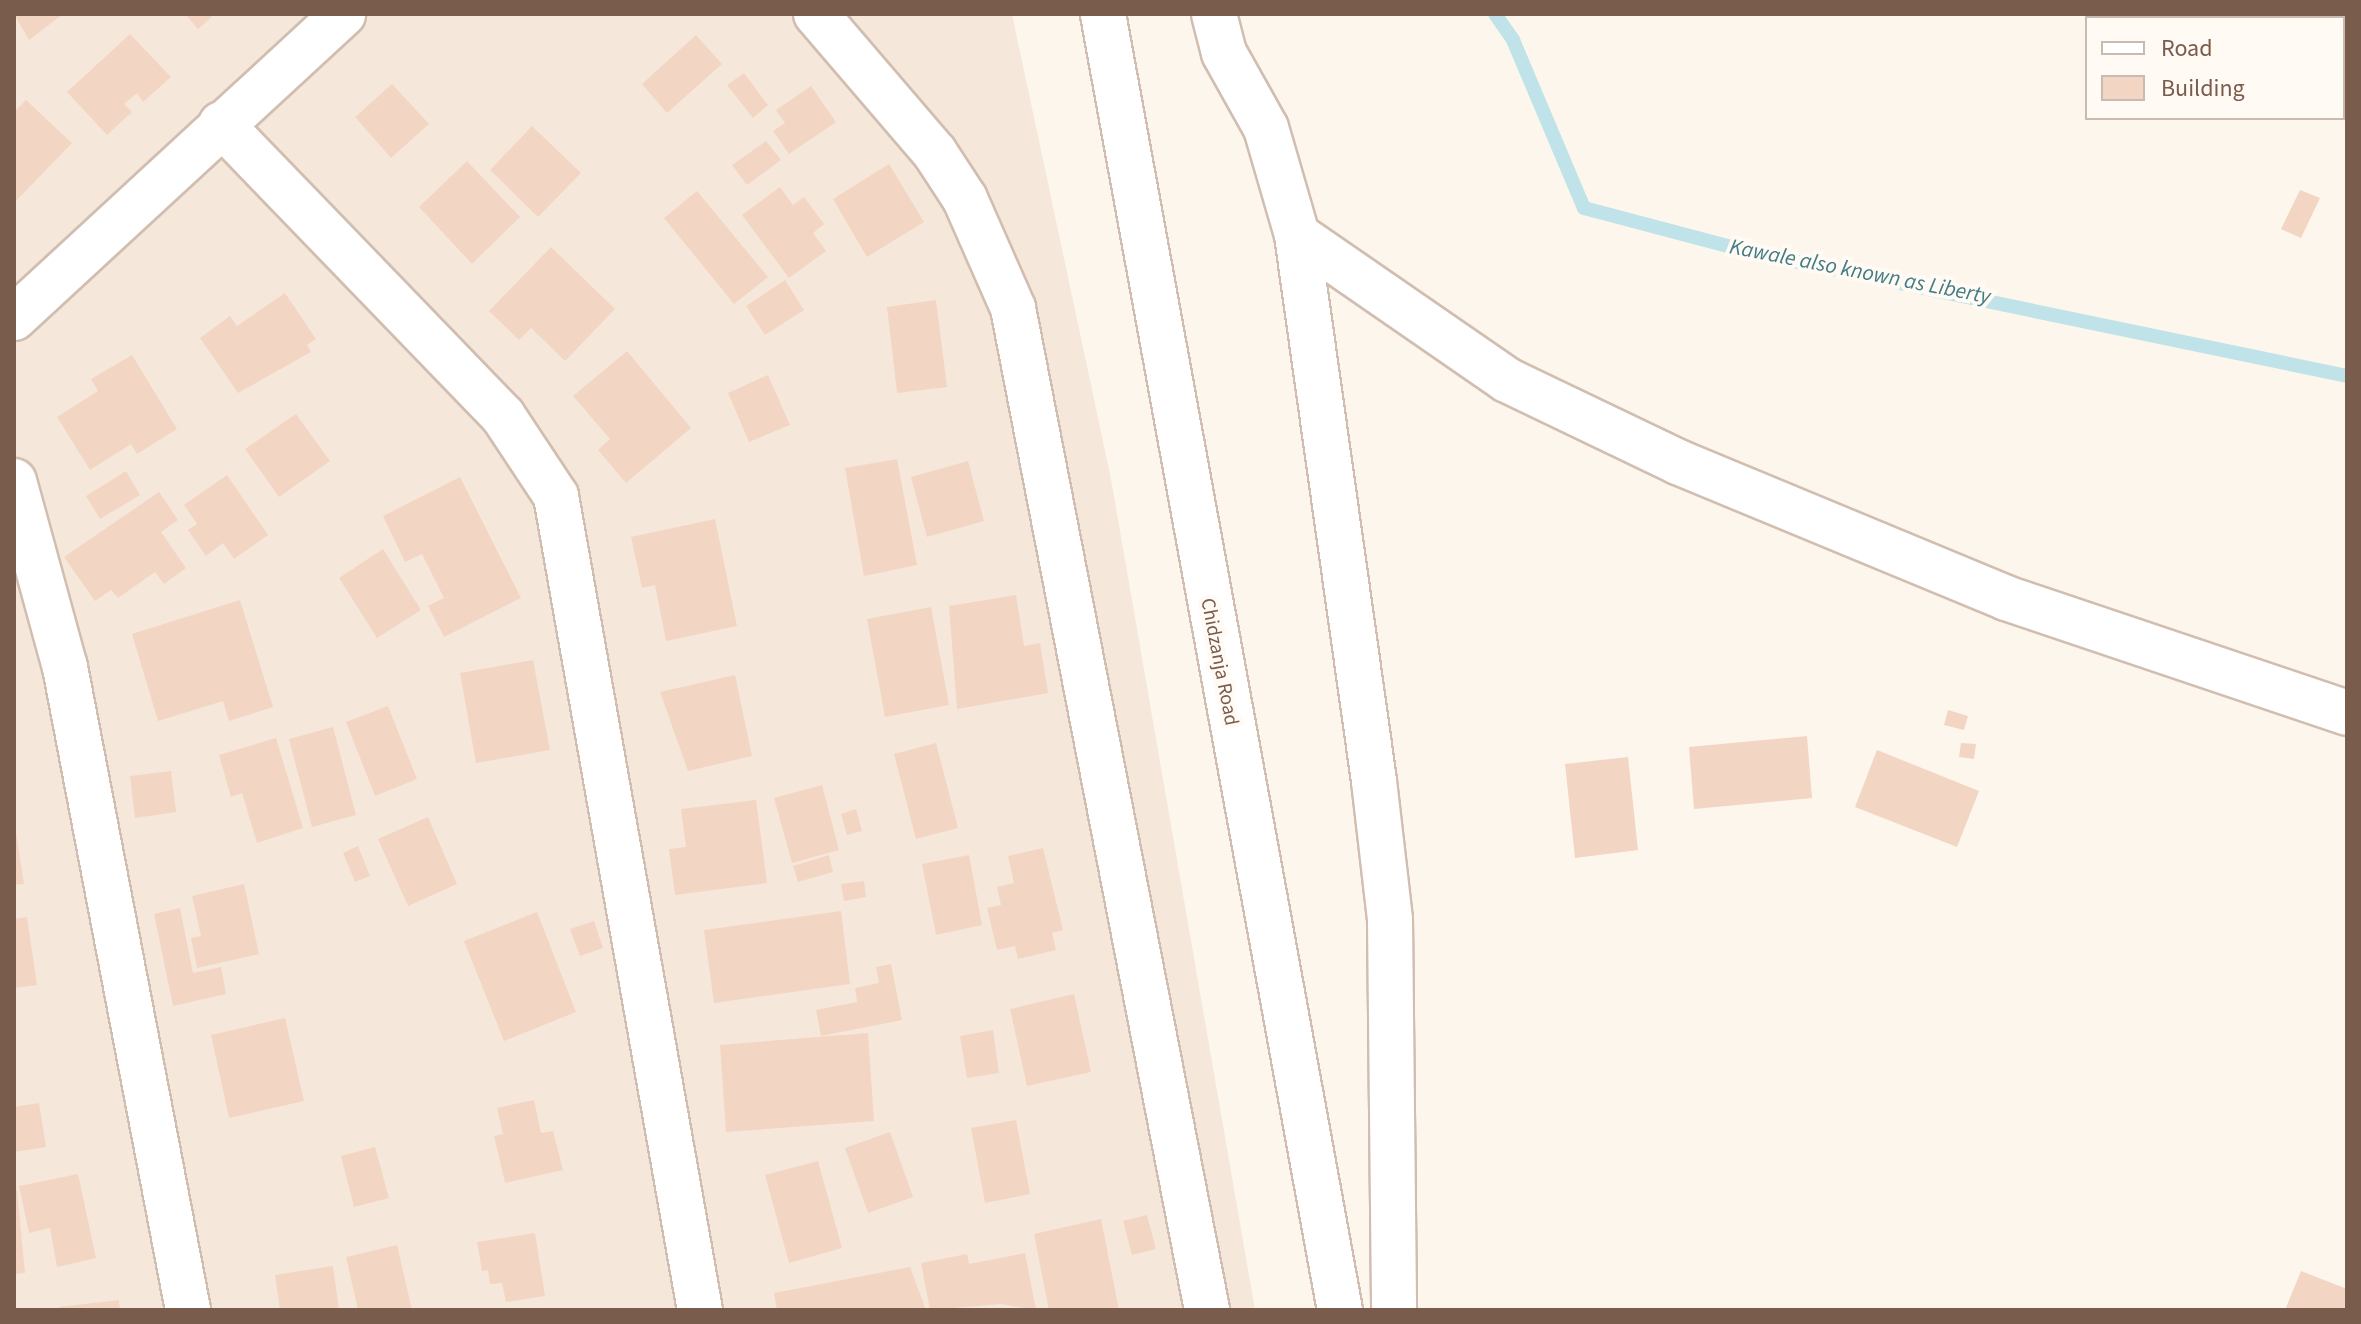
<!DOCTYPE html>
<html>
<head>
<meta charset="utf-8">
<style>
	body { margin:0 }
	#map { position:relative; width:2361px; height:1324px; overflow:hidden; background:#fdf6ec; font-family:"Source Sans 3",sans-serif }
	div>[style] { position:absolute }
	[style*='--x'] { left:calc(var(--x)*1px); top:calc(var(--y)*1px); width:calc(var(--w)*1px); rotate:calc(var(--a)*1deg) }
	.residential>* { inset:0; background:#f5e8da }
	.stream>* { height:14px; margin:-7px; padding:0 7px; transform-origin:7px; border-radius:7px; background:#bfe3e8 }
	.building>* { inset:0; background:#f3d5c3 }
	.roads { filter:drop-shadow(2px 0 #d1beb0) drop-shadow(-2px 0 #d1beb0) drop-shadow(0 2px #d1beb0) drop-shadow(0 -2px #d1beb0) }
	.street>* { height:44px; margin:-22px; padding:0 22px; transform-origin:22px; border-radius:22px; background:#fff }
	.secondary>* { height:44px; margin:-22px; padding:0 22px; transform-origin:22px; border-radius:22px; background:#fff }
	span { translate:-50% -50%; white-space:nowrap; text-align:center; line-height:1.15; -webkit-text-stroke:8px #fffaf3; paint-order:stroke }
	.street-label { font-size:20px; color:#7a5c4d }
	.water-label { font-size:22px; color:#437c86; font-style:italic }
	.frame { position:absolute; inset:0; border:16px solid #7a5c4d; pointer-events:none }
	.legend { position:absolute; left:2085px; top:16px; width:260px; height:104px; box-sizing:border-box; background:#fffaf3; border:2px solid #cabbb1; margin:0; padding:10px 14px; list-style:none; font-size:24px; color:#7a5c4d }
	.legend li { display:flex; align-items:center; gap:16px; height:40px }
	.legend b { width:40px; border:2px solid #cabbb1 }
</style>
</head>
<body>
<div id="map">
	<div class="residential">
		<div style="clip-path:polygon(14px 14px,1012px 14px,1111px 479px,1255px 1310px,14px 1310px)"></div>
	</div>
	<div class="stream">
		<div style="--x:1495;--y:14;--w:32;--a:55"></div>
		<div style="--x:1513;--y:40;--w:182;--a:67.1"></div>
		<div style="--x:1584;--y:208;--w:172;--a:14.8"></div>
		<div style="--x:1750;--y:252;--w:610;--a:11.73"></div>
	</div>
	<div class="building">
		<div style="clip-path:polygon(14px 14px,63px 14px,29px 40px)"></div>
		<div style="clip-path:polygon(185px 14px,209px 14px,212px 17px,198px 29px)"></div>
		<div style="clip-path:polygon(2299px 14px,2347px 14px,2347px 17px,2343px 26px,2343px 18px)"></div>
		<div style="clip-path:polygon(130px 34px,171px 77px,143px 102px,137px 93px,124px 104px,132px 112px,107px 135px,67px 92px)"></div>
		<div style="clip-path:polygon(696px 35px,722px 64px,667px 113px,642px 84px)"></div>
		<div style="clip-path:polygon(744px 73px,768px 105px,753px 118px,727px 85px)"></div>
		<div style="clip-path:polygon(392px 84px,429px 124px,391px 158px,355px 117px)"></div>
		<div style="clip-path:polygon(811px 86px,836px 122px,789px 154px,773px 131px,785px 123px,776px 110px)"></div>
		<div style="clip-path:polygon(26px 100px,72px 143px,14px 203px,14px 112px)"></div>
		<div style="clip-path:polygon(532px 126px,581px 173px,538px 217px,490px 170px)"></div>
		<div style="clip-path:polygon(766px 141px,781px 160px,747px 185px,732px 165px)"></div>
		<div style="clip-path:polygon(467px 161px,520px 217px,472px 264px,419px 207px)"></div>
		<div style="clip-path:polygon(889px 164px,924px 222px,867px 257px,833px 199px)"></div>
		<div style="clip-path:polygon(780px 187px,793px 205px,804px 197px,824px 224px,813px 233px,826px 251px,789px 278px,742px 215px)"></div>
		<div style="clip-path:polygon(2300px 190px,2320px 198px,2301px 238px,2281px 229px)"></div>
		<div style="clip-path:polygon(697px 191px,768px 277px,734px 304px,664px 218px)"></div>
		<div style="clip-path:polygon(551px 247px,615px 309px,565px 361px,531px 328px,519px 340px,489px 311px)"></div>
		<div style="clip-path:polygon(785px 280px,804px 310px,765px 335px,746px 306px)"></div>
		<div style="clip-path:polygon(285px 293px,316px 339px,307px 345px,311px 352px,238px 393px,200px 338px,230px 316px,237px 326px)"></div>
		<div style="clip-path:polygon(936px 300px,947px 387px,897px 393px,887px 307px)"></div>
		<div style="clip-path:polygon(627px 351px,691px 428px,626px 483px,598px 450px,610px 439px,573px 396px)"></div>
		<div style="clip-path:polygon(132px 355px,177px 429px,137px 454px,131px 444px,90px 470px,57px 417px,98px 391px,91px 379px)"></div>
		<div style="clip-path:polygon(768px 375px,790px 425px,749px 442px,728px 393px)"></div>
		<div style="clip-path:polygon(296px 414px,330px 461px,279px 497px,245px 449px)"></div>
		<div style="clip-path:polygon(897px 459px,917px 565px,864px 576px,845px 468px)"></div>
		<div style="clip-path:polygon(968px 461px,984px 521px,927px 537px,911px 477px)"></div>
		<div style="clip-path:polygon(126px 471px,140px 495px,100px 519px,86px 496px)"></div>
		<div style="clip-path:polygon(227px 475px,268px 535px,234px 559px,223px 543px,206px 556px,188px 530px,197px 524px,184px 505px)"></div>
		<div style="clip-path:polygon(460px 477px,521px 598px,444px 637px,428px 606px,444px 598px,422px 554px,405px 562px,383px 516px)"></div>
		<div style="clip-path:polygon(159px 492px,178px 520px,161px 532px,186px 568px,164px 584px,155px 572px,118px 598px,111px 590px,95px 601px,64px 557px)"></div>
		<div style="clip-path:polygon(715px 519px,737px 626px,666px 641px,655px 585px,642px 588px,631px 537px)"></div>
		<div style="clip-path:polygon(383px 549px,421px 610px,377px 638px,339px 578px)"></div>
		<div style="clip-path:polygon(1016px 595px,1024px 646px,1040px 643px,1048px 693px,957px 709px,949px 606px)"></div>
		<div style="clip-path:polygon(240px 600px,273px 707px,229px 721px,223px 701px,158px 721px,132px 634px)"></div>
		<div style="clip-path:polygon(931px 607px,949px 705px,885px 717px,867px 619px)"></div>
		<div style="clip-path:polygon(533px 660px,550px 750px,476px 763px,460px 673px)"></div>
		<div style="clip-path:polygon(735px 675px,752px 756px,688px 771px,660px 692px)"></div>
		<div style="clip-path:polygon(388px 706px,417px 779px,375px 796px,346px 722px)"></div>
		<div style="clip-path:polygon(1948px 710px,1968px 716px,1964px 730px,1944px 725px)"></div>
		<div style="clip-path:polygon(333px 727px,356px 815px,312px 827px,289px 739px)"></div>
		<div style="clip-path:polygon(1807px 736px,1812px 798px,1694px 809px,1689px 747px)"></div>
		<div style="clip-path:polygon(276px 738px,303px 828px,257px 843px,242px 793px,231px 797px,219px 755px)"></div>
		<div style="clip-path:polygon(936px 743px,958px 828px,916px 839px,894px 754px)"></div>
		<div style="clip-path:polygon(1961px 743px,1976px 744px,1974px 759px,1959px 757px)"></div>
		<div style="clip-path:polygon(1877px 750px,1979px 791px,1957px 847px,1855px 807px)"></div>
		<div style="clip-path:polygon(1628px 757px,1638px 850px,1575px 858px,1565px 764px)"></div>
		<div style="clip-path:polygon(171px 771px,176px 812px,135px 818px,130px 776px)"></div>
		<div style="clip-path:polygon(822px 785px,839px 850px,792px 863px,774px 798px)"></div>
		<div style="clip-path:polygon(756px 800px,767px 883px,675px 895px,669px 849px,686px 847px,681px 809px)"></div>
		<div style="clip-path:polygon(856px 809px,862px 831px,847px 835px,841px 814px)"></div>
		<div style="clip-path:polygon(428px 817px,457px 884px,408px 906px,378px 839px)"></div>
		<div style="clip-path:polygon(14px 819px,24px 884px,14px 885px)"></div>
		<div style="clip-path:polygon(358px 846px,370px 876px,355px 882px,343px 853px)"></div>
		<div style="clip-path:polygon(1043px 848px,1063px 930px,1052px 933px,1056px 950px,1018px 959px,1015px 946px,997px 950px,987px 908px,1001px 905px,997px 887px,1014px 883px,1008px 856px)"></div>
		<div style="clip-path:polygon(829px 855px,833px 872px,798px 882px,793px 866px)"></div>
		<div style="clip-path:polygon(969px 855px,982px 925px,936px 935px,922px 864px)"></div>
		<div style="clip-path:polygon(864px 881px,866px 897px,844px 901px,841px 884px)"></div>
		<div style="clip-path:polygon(244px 884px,259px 954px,197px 968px,191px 938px,201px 936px,192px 896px)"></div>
		<div style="clip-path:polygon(180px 908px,193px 973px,221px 967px,226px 994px,173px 1006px,154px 914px)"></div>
		<div style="clip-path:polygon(841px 911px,850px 984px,714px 1003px,704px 930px)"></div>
		<div style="clip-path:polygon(537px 912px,576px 1012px,504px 1041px,464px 941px)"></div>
		<div style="clip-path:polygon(27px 917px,37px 985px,14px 988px,14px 919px)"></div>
		<div style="clip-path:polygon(594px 921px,603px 948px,580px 956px,570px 929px)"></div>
		<div style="clip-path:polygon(891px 964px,902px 1020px,821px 1036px,816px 1010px,857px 1002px,855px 988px,879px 983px,876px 967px)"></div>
		<div style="clip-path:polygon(1074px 994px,1091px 1072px,1027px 1086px,1010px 1009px)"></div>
		<div style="clip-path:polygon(285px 1018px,304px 1101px,229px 1118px,211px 1035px)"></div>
		<div style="clip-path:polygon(993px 1030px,999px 1073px,967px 1078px,960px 1036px)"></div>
		<div style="clip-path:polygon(868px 1033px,874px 1121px,726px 1132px,720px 1045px)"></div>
		<div style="clip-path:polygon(534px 1100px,541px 1133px,553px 1131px,563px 1170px,505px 1183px,494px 1136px,503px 1134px,497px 1108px)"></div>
		<div style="clip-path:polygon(39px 1103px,46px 1147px,14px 1152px,14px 1107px)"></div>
		<div style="clip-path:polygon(1016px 1120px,1030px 1194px,985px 1203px,971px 1128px)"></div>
		<div style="clip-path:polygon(890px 1132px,913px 1197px,868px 1213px,845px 1148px)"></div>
		<div style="clip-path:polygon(375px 1147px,389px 1198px,354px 1207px,341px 1156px)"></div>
		<div style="clip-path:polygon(818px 1161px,842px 1248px,789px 1263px,765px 1175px)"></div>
		<div style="clip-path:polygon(78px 1174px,96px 1258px,57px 1267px,50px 1228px,29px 1233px,19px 1186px)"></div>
		<div style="clip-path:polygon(17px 1190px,25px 1273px,14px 1274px,14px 1191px)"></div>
		<div style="clip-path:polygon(1147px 1215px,1156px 1249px,1132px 1255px,1123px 1221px)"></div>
		<div style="clip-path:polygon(1101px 1219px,1119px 1310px,1049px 1310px,1034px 1234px)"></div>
		<div style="clip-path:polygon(535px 1233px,545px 1296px,506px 1302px,502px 1283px,490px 1284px,488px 1270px,482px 1271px,477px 1242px)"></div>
		<div style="clip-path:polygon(397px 1245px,412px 1310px,358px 1310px,346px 1257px)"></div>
		<div style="clip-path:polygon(1025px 1253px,1036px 1310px,1001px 1304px,930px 1310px,921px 1263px,967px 1254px,969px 1264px)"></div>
		<div style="clip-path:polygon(333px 1266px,339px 1310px,280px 1310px,275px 1275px)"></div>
		<div style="clip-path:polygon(910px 1267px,926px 1310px,777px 1310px,774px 1293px)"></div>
		<div style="clip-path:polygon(2301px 1271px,2347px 1289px,2347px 1310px,2285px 1310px)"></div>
		<div style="clip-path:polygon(119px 1300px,120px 1310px,60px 1310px,59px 1307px)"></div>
	</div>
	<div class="roads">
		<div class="street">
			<div style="--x:816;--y:14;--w:183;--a:49.4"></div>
			<div style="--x:935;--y:153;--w:55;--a:56.9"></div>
			<div style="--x:965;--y:199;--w:119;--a:66.2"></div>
			<div style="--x:1013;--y:308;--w:1021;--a:79.04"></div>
			<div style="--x:1214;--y:14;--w:40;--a:75.6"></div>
			<div style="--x:1224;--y:53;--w:86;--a:60.8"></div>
			<div style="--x:1266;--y:128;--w:111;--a:73.8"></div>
			<div style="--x:1297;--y:235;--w:551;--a:81.97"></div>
			<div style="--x:1374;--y:781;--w:140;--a:83.4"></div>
			<div style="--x:1390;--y:920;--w:390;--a:89.4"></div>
			<div style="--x:221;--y:124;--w:406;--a:46"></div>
			<div style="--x:503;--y:416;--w:96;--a:56.5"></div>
			<div style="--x:556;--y:496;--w:827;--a:79.97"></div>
			<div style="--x:1297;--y:235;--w:255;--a:34.6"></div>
			<div style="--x:1507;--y:380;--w:190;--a:25.6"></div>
			<div style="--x:1678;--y:462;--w:355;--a:22.5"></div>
			<div style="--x:2006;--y:598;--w:360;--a:18.6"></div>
			<div style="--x:14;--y:318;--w:448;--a:-42.7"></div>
			<div style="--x:14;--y:481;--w:193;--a:74.7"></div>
			<div style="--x:65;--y:667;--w:655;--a:79.17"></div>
		</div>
		<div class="secondary">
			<div style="--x:1103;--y:14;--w:1317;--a:79.64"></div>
		</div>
	</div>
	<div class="street-label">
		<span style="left:1219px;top:662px;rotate:79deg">Chidzanja Road</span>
	</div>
	<div class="water-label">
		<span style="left:1860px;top:272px;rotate:11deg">Kawale also known as Liberty</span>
	</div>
	<div class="frame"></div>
	<ul class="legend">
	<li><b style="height:10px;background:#fff"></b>Road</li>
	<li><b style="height:22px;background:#f3d5c3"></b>Building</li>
	</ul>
</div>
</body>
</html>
